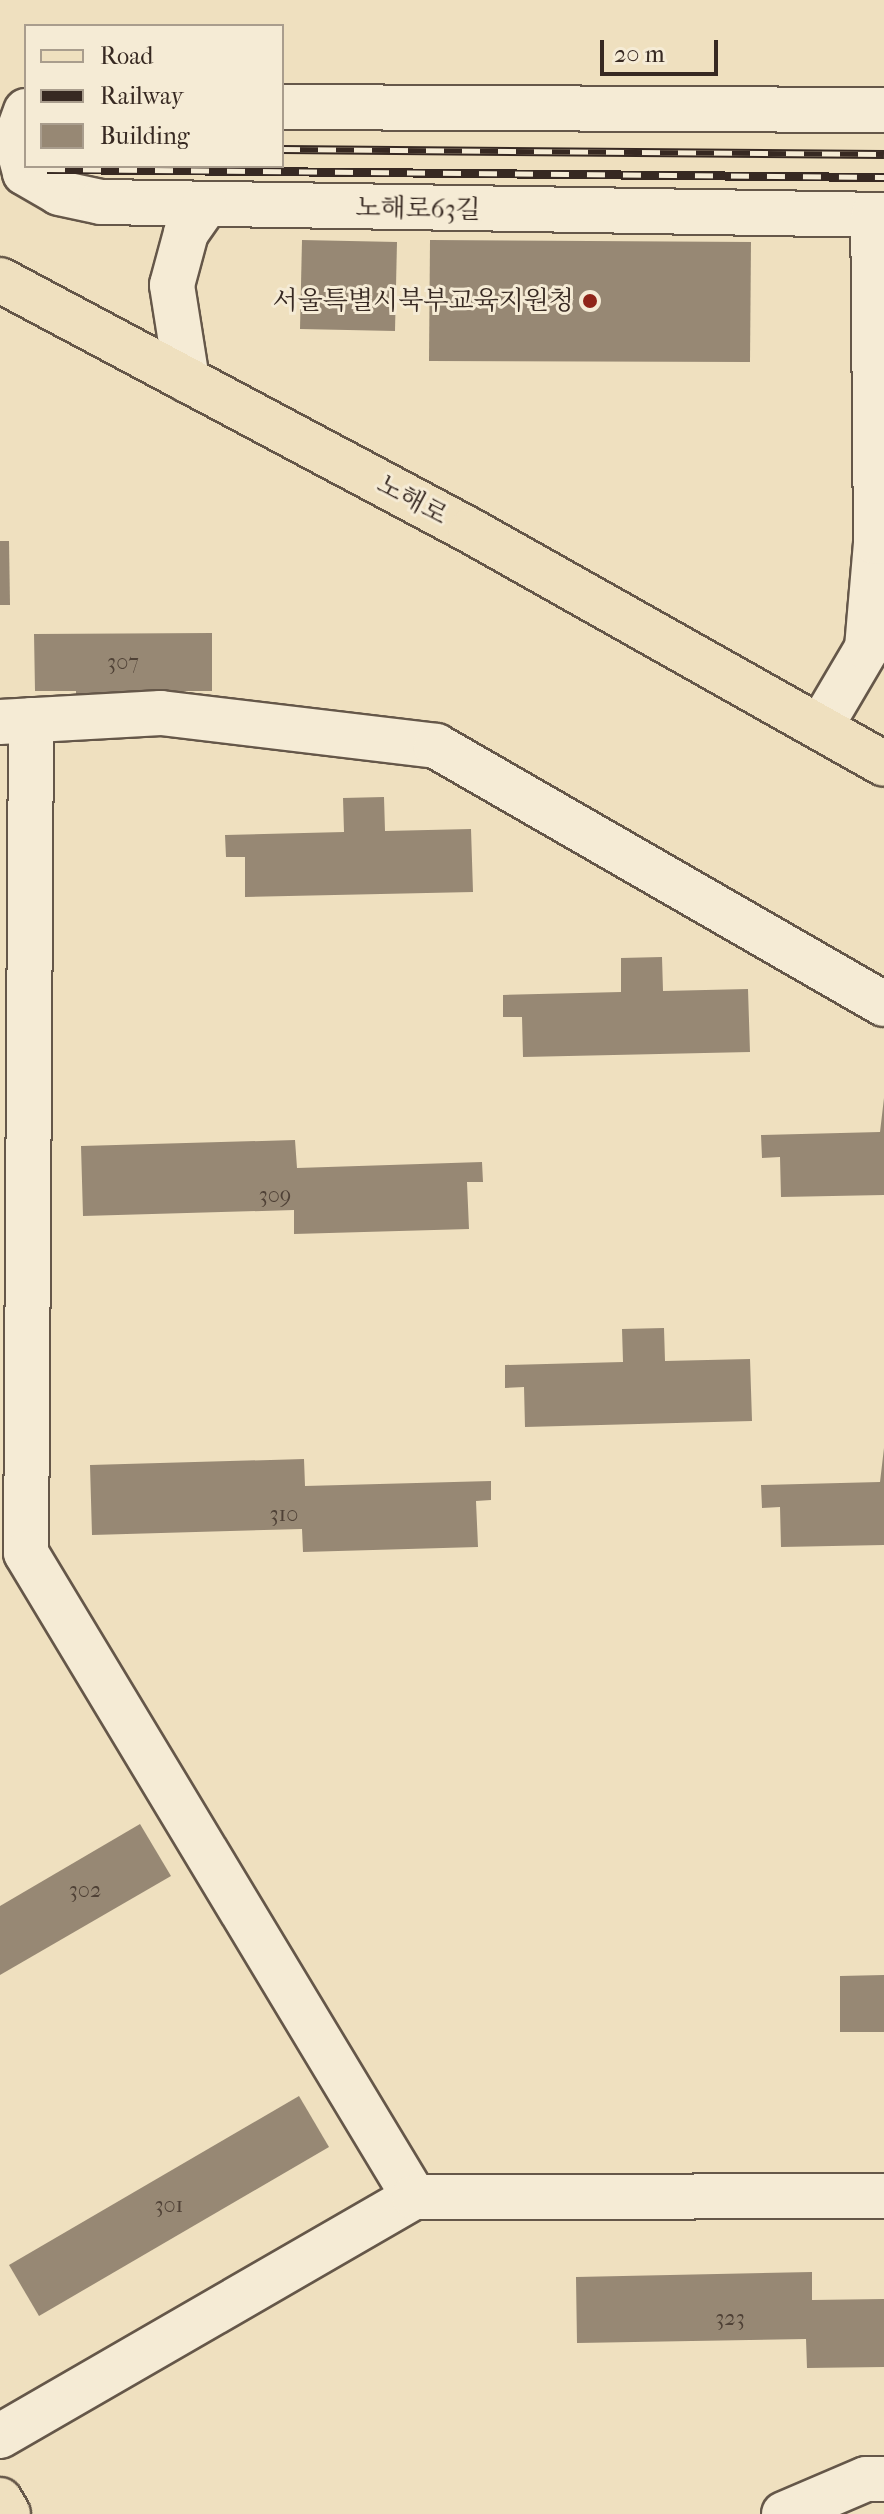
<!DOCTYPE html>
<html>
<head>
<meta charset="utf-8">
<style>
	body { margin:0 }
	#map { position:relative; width:884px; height:2514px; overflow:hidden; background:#efe0bf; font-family:"IM FELL French Canon","Noto Serif KR",serif }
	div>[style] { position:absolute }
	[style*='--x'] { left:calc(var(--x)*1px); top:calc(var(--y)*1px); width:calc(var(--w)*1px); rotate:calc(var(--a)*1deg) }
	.building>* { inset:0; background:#978874 }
	.roads { filter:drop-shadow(2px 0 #655749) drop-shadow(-2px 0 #655749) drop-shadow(0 2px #655749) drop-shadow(0 -2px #655749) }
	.minor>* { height:44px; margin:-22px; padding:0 22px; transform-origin:22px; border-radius:22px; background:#f5ebd5 }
	.major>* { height:44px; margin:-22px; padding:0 22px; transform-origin:22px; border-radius:22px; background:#efe0bf }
	.rail>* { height:9px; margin-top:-4.5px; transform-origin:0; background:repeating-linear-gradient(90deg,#f5ebd5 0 18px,#372922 0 36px); box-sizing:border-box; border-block:2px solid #372922 }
	.dots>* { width:22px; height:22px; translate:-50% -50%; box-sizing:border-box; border:4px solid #f5ebd5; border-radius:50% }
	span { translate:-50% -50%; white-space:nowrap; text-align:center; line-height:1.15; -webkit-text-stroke:6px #f5ebd5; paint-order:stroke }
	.number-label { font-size:22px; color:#4f4136 }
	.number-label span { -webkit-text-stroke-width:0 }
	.street-label { font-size:26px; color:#372922 }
	.poi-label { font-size:26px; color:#372922 }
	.right { translate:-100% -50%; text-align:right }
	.legend { position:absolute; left:24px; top:24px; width:260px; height:144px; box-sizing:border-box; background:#f5ebd5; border:2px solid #a99d8d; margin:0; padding:10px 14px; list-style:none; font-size:24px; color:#372922 }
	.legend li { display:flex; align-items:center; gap:16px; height:40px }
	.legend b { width:40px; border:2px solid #a99d8d }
	.scale { position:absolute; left:600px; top:40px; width:118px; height:36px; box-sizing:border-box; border:4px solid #372922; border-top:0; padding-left:10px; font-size:24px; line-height:28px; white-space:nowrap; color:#372922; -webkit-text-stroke:6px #f5ebd5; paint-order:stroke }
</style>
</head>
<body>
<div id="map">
	<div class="building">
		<div style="clip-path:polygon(302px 240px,397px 242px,395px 331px,300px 329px)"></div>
		<div style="clip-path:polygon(430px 240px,751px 242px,750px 362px,429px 361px)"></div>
		<div style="clip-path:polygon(0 541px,9px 541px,10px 605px,0 605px)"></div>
		<div style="clip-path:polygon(212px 633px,212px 691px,172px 691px,171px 701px,76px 702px,76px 691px,35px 691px,34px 634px)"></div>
		<div style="clip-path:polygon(384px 797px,385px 831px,471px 829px,473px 892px,245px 897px,245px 857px,226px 857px,225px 835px,344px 832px,343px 798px)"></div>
		<div style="clip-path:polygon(662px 957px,663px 991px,748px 989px,750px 1052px,523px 1057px,522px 1017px,503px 1017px,503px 995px,621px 992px,621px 958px)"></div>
		<div style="clip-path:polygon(884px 1098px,884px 1195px,781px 1197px,780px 1157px,762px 1158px,761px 1135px,880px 1132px)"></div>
		<div style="clip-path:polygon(295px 1140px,297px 1168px,482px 1162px,483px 1182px,467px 1182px,469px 1229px,294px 1234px,294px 1210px,83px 1216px,81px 1146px)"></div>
		<div style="clip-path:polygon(664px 1328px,665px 1361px,750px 1359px,752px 1421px,525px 1427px,524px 1387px,505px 1388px,505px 1365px,623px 1362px,622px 1329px)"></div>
		<div style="clip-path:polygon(884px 1448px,884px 1545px,781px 1547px,780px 1507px,762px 1508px,761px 1485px,880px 1482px)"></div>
		<div style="clip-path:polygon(304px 1459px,305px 1486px,491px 1481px,491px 1500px,476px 1501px,478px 1547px,303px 1552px,302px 1529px,92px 1535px,90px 1465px)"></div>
		<div style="clip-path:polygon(140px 1824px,171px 1876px,0 1975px,0 1906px)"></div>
		<div style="clip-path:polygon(884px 1975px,884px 2032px,840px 2032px,840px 1976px)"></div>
		<div style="clip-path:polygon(299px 2096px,329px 2147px,39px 2316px,9px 2265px)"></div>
		<div style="clip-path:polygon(812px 2272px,812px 2300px,884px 2299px,884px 2367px,807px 2368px,806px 2339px,577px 2343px,576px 2277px)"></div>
	</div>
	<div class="roads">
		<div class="minor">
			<div style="--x:282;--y:107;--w:602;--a:0.29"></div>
			<div style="--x:26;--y:111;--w:30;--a:110"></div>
			<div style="--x:16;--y:139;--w:35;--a:75"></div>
			<div style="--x:25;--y:173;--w:39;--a:30"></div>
			<div style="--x:59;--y:193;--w:43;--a:12.1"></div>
			<div style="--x:101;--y:202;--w:783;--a:0.95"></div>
			<div style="--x:187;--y:380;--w:96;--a:-99"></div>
			<div style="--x:172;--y:285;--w:54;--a:-74.9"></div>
			<div style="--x:186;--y:233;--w:33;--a:-55"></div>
			<div style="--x:31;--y:720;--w:833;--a:90.34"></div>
			<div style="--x:26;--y:1553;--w:752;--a:58.93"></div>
			<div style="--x:0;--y:722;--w:161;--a:-3.2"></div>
			<div style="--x:161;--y:713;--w:277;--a:6.8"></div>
			<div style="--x:436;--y:746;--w:517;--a:29.94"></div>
			<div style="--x:821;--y:726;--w:91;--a:-59.5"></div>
			<div style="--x:867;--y:648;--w:106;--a:-85.1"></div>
			<div style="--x:876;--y:542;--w:327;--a:-90.5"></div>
			<div style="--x:0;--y:2436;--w:478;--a:-30"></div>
			<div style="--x:414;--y:2197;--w:470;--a:-0.1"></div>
			<div style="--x:784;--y:2514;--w:89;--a:-23.1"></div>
			<div style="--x:866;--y:2479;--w:18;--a:0"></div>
		</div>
		<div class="major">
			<div style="--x:0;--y:280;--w:534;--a:28.05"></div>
			<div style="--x:471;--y:531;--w:474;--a:29.4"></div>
			<div style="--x:0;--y:2500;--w:16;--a:60"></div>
		</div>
	</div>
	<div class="rail">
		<div style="--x:282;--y:149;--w:602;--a:0.48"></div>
		<div style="--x:47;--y:169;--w:837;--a:0.55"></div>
	</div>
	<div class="dots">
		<div style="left:590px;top:301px;background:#8f2418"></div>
	</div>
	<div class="number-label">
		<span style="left:123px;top:663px">307</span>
		<span style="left:275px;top:1196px">309</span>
		<span style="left:284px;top:1515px">310</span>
		<span style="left:85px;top:1891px">302</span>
		<span style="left:169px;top:2206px">301</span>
		<span style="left:730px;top:2319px">323</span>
	</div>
	<div class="street-label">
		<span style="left:418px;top:209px;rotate:1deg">노해로63길</span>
		<span style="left:412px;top:500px;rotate:28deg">노해로</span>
	</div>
	<div class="poi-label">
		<span class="right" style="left:574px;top:301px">서울특별시북부교육지원청</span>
	</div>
	<ul class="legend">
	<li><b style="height:10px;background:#efe0bf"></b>Road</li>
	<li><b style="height:10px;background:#372922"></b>Railway</li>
	<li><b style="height:22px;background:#978874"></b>Building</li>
	</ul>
	<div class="scale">20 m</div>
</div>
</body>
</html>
